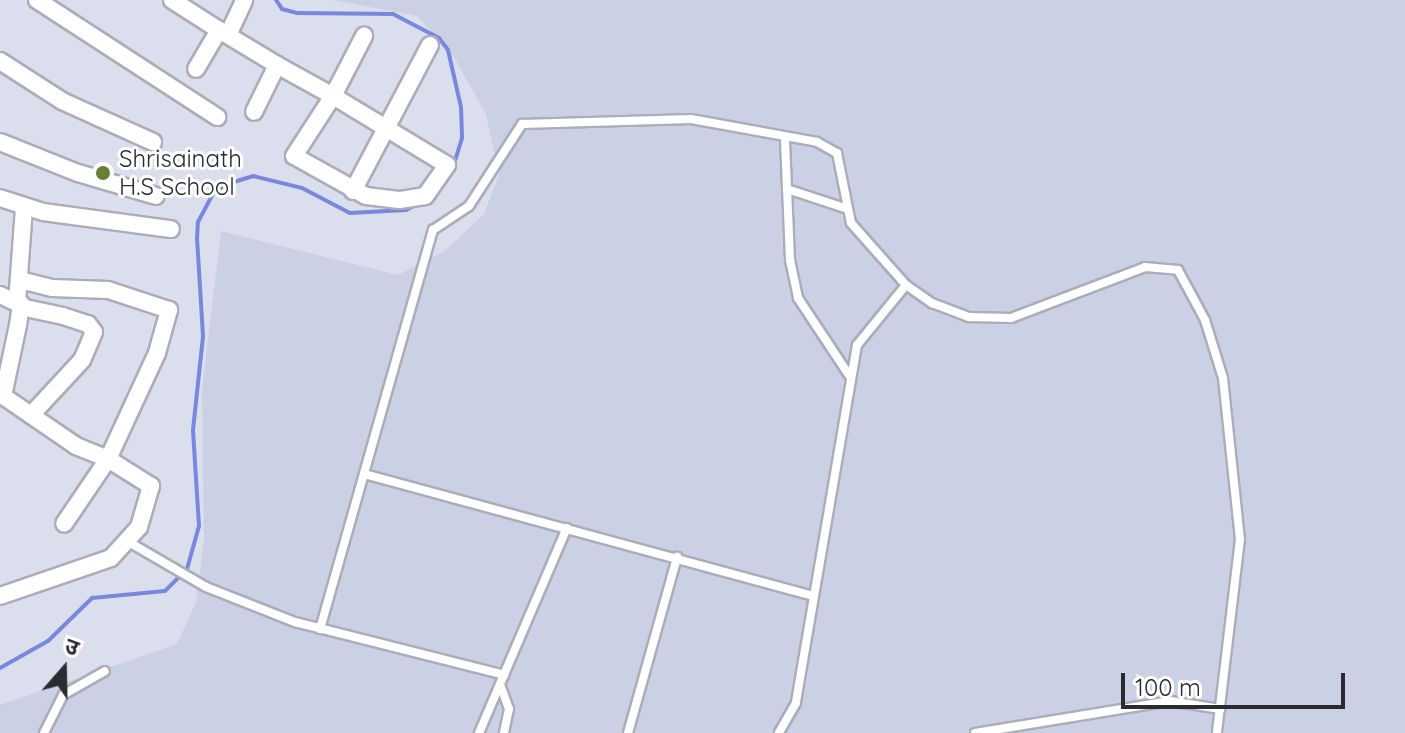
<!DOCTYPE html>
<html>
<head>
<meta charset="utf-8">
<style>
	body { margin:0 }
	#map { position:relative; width:1405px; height:733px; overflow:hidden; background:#dbdeec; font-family:Quicksand,"Noto Sans Devanagari",sans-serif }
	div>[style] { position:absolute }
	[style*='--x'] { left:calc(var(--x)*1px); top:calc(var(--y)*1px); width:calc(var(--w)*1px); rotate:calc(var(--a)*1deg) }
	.built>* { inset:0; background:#cbd0e4 }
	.stream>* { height:4px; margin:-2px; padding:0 2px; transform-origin:2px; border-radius:2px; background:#7988de }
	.roads { filter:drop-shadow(2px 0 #aaadba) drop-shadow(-2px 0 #aaadba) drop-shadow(0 2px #aaadba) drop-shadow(0 -2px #aaadba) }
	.lane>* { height:8px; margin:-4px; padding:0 4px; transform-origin:4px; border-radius:4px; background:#fff }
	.street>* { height:16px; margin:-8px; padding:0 8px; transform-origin:8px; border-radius:8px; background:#fff }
	.dots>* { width:22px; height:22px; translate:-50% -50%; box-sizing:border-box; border:4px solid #fff; border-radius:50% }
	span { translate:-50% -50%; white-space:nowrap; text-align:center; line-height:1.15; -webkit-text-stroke:6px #fff; paint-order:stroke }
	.poi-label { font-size:24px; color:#292b30 }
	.left { translate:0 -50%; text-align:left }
	.north { position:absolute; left:24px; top:629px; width:80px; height:80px; -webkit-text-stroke:6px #fff; paint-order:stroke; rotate:20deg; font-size:22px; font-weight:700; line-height:32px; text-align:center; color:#292b30 }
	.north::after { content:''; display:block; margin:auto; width:28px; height:36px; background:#292b30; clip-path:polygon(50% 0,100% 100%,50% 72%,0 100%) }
	.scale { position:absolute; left:1121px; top:673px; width:224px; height:36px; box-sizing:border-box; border:4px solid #292b30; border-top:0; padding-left:10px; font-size:24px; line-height:28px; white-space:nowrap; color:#292b30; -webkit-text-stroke:6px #fff; paint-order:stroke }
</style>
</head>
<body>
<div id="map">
	<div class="built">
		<div style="clip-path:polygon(333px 0,1405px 0,1405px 733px,0 733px,0 705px,177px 644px,196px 602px,204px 542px,202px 390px,221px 231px,398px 275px,445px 251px,484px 214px,499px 175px,486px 114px,454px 57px,417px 16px)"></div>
	</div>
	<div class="stream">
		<div style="--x:276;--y:0;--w:11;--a:56"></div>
		<div style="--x:282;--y:9;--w:16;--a:15"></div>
		<div style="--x:297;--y:13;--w:96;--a:0.6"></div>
		<div style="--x:393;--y:14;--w:52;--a:27.6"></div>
		<div style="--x:439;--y:38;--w:15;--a:53"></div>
		<div style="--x:448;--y:50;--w:58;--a:77.2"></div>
		<div style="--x:461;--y:107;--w:31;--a:88"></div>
		<div style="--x:462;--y:138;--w:31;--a:107"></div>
		<div style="--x:0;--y:668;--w:55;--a:-29.4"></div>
		<div style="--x:48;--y:641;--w:62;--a:-44.3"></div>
		<div style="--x:92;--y:598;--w:73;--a:-5.5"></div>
		<div style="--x:165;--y:591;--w:31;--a:-45"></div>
		<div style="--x:187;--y:569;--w:45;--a:-74.4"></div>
		<div style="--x:199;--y:526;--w:96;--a:-93.6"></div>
		<div style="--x:193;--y:430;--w:95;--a:-83.9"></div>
		<div style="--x:203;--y:336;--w:97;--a:-93.5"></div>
		<div style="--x:197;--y:239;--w:17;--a:-87"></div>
		<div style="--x:198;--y:222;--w:32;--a:-62"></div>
		<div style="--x:213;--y:194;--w:14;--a:-39"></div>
		<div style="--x:224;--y:185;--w:30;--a:-17"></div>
		<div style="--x:253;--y:176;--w:50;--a:13.8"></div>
		<div style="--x:302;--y:188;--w:54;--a:27.5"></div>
		<div style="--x:350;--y:213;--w:56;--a:-3.1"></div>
		<div style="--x:406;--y:210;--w:16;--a:-27"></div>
	</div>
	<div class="roads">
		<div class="lane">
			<div style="--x:785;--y:140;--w:120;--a:87.6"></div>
			<div style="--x:790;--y:260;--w:39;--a:78"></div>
			<div style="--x:798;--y:298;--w:92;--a:56.5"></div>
			<div style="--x:787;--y:189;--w:64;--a:18.2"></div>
			<div style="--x:906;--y:285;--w:32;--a:35"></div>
			<div style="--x:932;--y:303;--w:40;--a:21"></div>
			<div style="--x:969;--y:317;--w:42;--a:1.4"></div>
			<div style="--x:1011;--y:318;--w:143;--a:-20.8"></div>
			<div style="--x:1145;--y:267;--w:33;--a:5"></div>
			<div style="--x:1178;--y:270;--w:57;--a:61.6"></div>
			<div style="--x:1205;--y:320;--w:61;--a:72.8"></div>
			<div style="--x:1223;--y:378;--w:162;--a:84"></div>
			<div style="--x:1240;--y:539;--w:195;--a:96.8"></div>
			<div style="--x:364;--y:474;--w:464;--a:15.2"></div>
			<div style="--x:127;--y:541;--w:91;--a:30.2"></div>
			<div style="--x:206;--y:587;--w:96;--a:21.5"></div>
			<div style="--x:295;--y:622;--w:216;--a:14.2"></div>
			<div style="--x:320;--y:629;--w:415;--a:-74.2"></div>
			<div style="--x:433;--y:230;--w:43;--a:-33.7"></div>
			<div style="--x:469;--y:206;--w:98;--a:-57.1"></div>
			<div style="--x:522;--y:124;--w:169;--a:-1.7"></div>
			<div style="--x:691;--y:119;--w:128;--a:10.3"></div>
			<div style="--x:817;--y:142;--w:23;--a:29"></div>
			<div style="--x:837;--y:153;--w:71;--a:78.7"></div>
			<div style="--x:851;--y:223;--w:83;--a:48.4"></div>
			<div style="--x:906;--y:285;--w:77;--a:129.2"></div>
			<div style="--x:857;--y:345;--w:363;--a:99.7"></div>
			<div style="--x:796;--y:703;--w:34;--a:120"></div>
			<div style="--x:501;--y:687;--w:23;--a:70"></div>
			<div style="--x:509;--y:709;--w:25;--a:102"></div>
			<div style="--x:44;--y:733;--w:42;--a:-63.4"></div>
			<div style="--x:63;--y:695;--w:48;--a:-29.7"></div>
			<div style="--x:479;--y:733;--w:223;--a:-66.8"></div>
			<div style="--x:628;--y:733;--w:183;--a:-74.4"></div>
			<div style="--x:975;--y:733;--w:198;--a:-9.3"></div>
			<div style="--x:1170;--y:701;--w:51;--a:9.1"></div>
		</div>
		<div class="street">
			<div style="--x:37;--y:0;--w:215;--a:33"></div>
			<div style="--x:172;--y:0;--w:56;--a:32.6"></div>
			<div style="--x:219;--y:30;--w:45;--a:120.5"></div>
			<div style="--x:219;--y:30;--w:68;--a:31.1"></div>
			<div style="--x:277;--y:65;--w:52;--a:116.1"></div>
			<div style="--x:228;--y:35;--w:38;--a:-65"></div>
			<div style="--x:0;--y:61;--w:74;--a:32.8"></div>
			<div style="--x:62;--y:101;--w:100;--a:24.3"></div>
			<div style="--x:277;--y:65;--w:64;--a:29"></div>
			<div style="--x:333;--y:96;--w:133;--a:31.2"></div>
			<div style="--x:447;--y:165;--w:38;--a:125"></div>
			<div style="--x:425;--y:196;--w:26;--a:171"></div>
			<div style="--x:399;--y:200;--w:33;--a:-173"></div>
			<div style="--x:366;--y:196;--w:82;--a:-150.9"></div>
			<div style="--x:294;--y:156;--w:72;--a:-57"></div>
			<div style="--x:333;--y:96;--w:68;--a:-62.7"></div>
			<div style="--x:0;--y:142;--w:84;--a:21.7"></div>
			<div style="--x:78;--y:173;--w:81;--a:16.4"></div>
			<div style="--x:353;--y:191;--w:165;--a:-62.2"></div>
			<div style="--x:0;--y:198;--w:45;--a:18"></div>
			<div style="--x:43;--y:212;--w:129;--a:7.6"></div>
			<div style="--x:0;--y:295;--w:19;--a:25"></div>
			<div style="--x:17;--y:303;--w:96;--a:-85.8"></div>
			<div style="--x:17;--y:303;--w:4;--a:14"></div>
			<div style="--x:21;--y:304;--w:21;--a:98"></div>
			<div style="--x:18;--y:325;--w:73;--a:101.9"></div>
			<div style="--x:3;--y:396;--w:88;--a:34.4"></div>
			<div style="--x:76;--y:446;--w:35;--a:22"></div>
			<div style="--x:108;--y:459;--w:117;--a:-65.2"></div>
			<div style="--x:157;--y:353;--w:45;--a:-74.4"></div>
			<div style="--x:169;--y:310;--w:64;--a:-161.8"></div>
			<div style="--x:108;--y:290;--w:56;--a:-178"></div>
			<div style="--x:52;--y:288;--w:34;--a:-166"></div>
			<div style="--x:21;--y:307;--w:43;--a:12.1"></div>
			<div style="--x:63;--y:316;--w:26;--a:18"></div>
			<div style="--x:88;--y:324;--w:10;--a:53"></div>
			<div style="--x:94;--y:332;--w:30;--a:113"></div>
			<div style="--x:82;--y:360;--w:75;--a:132.8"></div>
			<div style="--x:0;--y:596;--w:117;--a:-18.9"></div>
			<div style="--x:111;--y:558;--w:42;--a:-47.9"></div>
			<div style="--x:139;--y:527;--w:43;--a:-73.7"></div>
			<div style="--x:151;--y:486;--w:51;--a:-147.9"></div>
			<div style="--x:108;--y:459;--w:78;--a:124.1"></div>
		</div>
	</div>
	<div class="dots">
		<div style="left:103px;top:173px;background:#667f32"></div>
	</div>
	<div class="poi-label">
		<span class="left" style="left:119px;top:173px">Shrisainath<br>H.S School</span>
	</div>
	<div class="north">उ</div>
	<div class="scale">100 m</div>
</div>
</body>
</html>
